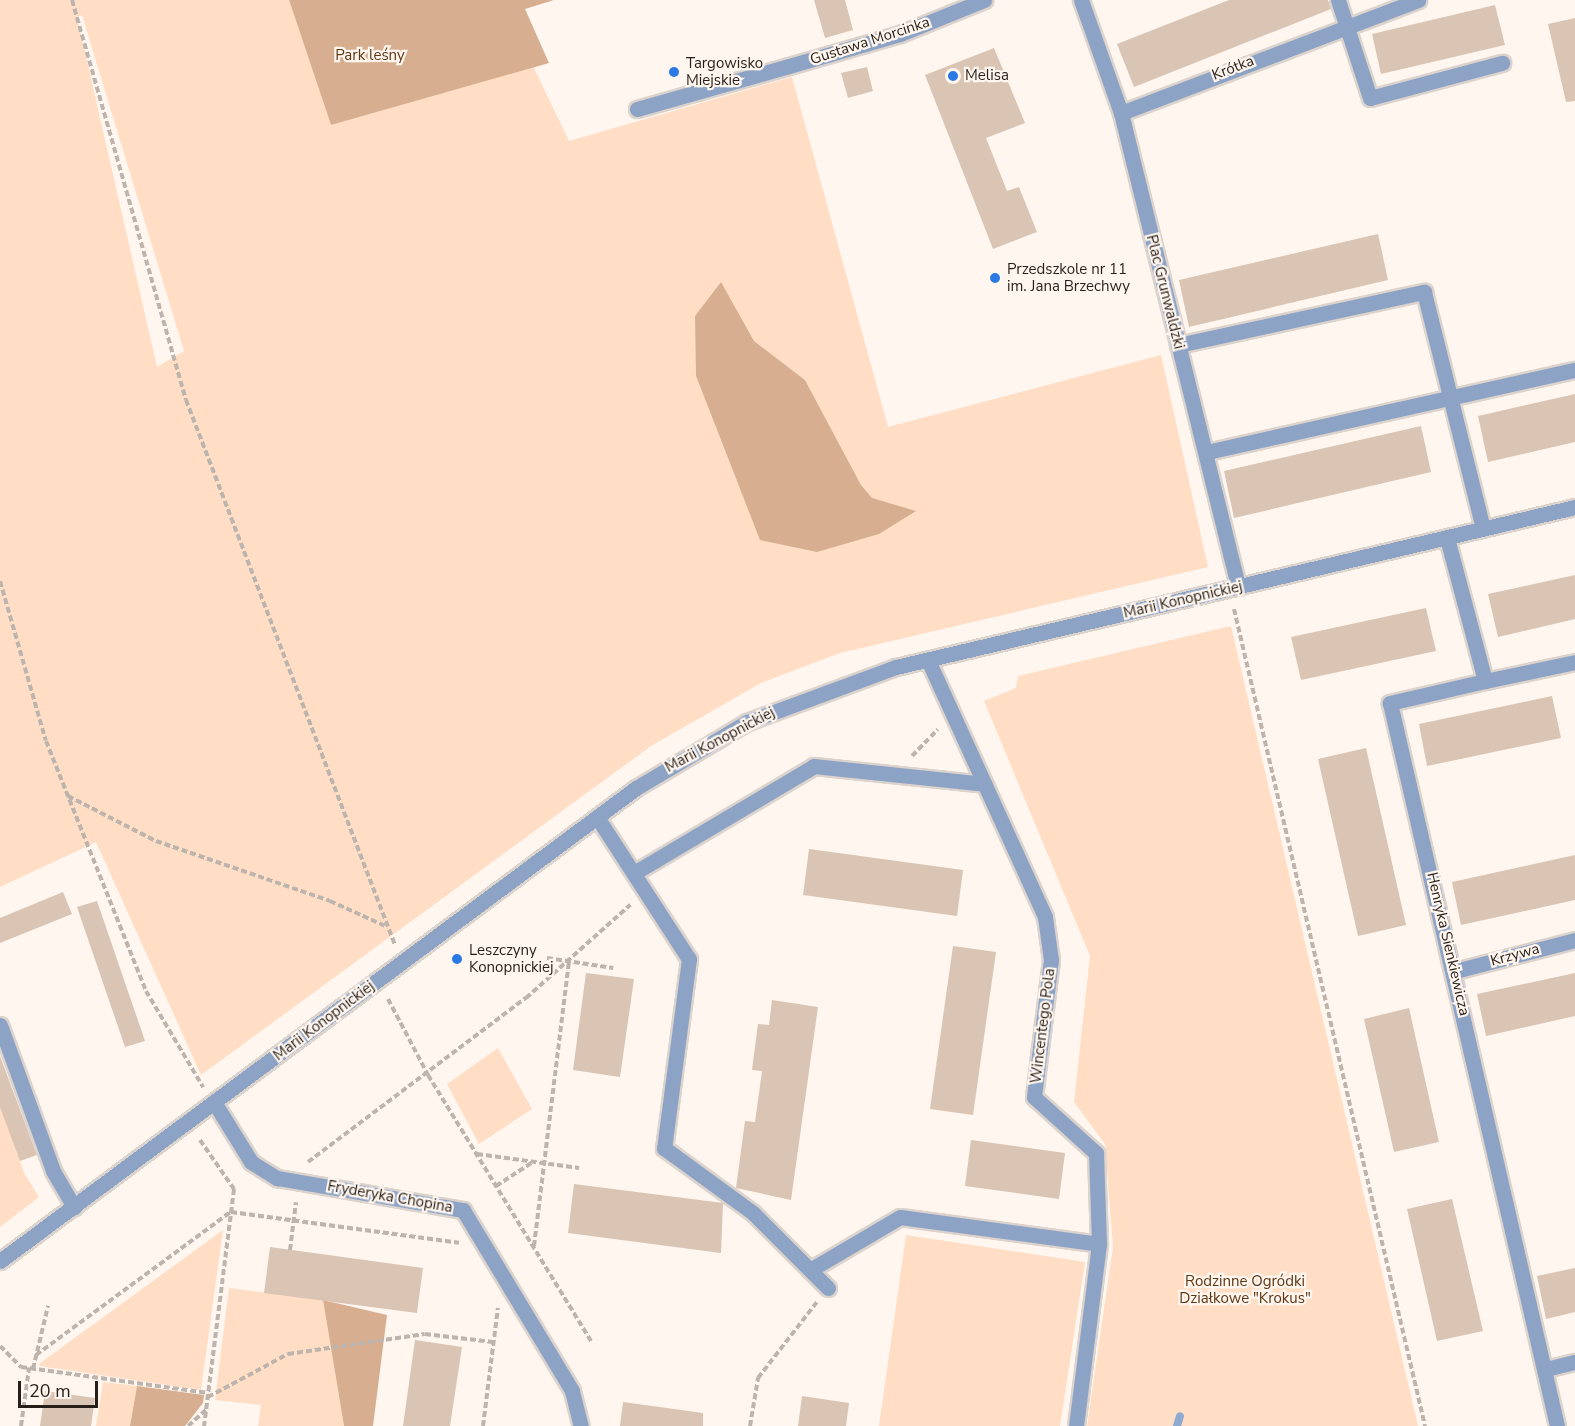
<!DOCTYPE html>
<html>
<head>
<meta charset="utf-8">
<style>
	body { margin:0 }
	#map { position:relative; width:1575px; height:1426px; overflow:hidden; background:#fff6ef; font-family:"Nunito Sans",sans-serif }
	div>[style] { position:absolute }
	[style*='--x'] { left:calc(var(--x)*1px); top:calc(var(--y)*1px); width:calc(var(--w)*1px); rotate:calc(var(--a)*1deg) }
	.green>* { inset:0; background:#ffdec5 }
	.forest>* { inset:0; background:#d7af90 }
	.stream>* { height:8px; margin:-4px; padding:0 4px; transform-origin:4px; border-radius:4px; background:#8faad0 }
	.building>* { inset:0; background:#dac4b4 }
	.path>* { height:4px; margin-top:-2px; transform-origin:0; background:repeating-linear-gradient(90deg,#bdb4ae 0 6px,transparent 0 9px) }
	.roads { filter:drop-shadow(2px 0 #dcd3cd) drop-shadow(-2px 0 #dcd3cd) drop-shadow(0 2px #dcd3cd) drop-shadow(0 -2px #dcd3cd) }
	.lane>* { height:15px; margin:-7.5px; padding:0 7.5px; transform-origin:7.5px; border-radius:7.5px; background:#8ca3c5 }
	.street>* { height:15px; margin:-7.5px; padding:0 7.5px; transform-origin:7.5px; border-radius:7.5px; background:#8ca3c5 }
	.dots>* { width:16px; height:16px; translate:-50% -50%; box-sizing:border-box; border:3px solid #fff6ef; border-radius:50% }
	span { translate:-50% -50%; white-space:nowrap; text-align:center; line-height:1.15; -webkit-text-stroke:4.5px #fff6ef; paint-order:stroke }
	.street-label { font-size:15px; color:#261e18 }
	.park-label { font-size:15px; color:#5e3612 }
	.poi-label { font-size:15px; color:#261e18 }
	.left { translate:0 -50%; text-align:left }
	.scale { position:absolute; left:18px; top:1381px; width:80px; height:27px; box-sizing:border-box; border:3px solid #261e18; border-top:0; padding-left:8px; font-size:18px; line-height:21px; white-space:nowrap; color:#261e18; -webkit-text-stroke:4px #fff6ef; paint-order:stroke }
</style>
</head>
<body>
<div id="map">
	<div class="green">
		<div style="clip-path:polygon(evenodd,0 0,289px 0,331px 125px,533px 66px,569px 141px,792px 77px,888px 427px,1161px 355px,1208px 567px,840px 653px,761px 683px,651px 746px,201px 1075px,96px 842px,0 887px,0 0,82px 15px,184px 351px,157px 367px,77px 17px,82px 15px,0 0,721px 283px,754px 341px,805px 380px,861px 485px,875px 502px,740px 488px,696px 376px,721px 283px)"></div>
		<div style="clip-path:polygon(1231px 626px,1418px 1426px,1087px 1426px,1113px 1247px,1105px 1144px,1074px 1102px,1090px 956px,984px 701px,1016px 688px,1018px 676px)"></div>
		<div style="clip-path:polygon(498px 1048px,532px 1109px,479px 1144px,447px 1084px)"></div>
		<div style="clip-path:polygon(0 1105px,25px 1175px,39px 1197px,0 1227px)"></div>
		<div style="clip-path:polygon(223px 1230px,201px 1390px,40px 1366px,39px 1364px)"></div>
		<div style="clip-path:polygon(906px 1235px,1085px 1262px,1060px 1426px,879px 1426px)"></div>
		<div style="clip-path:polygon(229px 1288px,323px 1300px,344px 1426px,258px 1426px,261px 1405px,215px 1400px)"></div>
		<div style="clip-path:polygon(103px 1382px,137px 1386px,130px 1426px,96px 1426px)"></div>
	</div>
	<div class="forest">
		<div style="clip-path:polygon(289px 0,554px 0,525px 9px,549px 63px,331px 125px)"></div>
		<div style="clip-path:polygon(721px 282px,754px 341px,805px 380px,861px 485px,872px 498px,916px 511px,879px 534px,817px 552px,760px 540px,696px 376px,695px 316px)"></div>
		<div style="clip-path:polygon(323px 1300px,387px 1315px,373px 1426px,344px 1426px)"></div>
		<div style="clip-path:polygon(137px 1386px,204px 1395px,203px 1403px,185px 1426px,130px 1426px)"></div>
	</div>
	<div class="stream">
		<div style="--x:1177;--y:1426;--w:10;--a:-73"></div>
	</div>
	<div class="building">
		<div style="clip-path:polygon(814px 0,845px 0,853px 30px,825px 38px)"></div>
		<div style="clip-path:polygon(1229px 0,1328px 0,1331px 9px,1134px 87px,1117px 44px)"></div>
		<div style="clip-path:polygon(1495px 5px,1505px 45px,1381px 74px,1372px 34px)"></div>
		<div style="clip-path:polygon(1575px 18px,1575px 101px,1566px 102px,1548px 24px)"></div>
		<div style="clip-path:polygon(994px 48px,1025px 123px,986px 138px,1007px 191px,1019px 187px,1037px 232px,993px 249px,925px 75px)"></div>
		<div style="clip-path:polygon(867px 67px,873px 91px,848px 98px,841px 73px)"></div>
		<div style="clip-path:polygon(1378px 234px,1388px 280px,1189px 327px,1179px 280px)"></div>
		<div style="clip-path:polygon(1575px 394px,1575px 442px,1488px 462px,1478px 416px)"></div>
		<div style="clip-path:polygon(1421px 426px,1431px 472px,1234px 518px,1224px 471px)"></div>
		<div style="clip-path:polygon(1575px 575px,1575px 619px,1498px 637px,1488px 594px)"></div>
		<div style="clip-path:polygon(1426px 608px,1436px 651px,1301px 680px,1291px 637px)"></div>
		<div style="clip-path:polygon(1552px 696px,1561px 738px,1427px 766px,1419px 724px)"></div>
		<div style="clip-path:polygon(1366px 748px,1406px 925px,1358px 936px,1318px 759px)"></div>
		<div style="clip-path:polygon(809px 849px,963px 870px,957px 916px,803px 895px)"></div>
		<div style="clip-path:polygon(1575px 855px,1575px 900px,1461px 925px,1452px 882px)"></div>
		<div style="clip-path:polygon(63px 892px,72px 914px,0 943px,0 918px)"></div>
		<div style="clip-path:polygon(97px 901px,145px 1041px,125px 1047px,77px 907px)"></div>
		<div style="clip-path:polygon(953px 946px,996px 952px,973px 1115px,930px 1109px)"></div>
		<div style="clip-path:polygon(586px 973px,634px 979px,620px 1077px,573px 1070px)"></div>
		<div style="clip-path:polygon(1575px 973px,1575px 1016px,1486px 1036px,1477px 994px)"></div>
		<div style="clip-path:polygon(772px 1000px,818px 1007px,791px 1200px,736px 1188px,745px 1121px,755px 1122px,762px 1071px,752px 1070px,758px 1024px,769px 1025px)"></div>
		<div style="clip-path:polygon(1409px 1008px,1439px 1142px,1394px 1152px,1364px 1019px)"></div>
		<div style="clip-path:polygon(0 1056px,37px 1155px,20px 1161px,0 1107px)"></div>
		<div style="clip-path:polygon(971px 1140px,1065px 1153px,1059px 1199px,965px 1186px)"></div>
		<div style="clip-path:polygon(574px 1184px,723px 1203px,721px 1253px,568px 1233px)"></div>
		<div style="clip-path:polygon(1452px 1199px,1483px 1331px,1437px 1341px,1407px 1209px)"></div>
		<div style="clip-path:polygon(270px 1247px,423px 1268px,417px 1313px,264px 1293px)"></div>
		<div style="clip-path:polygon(1575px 1268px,1575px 1312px,1546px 1319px,1537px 1276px)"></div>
		<div style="clip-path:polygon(415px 1340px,462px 1347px,450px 1426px,403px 1426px)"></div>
		<div style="clip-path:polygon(45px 1391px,95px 1398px,91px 1426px,40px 1426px)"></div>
		<div style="clip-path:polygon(802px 1396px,849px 1403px,846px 1426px,798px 1426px)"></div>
		<div style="clip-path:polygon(623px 1402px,703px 1413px,703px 1426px,620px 1426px)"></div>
	</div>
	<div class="path">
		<div style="--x:72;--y:0;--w:416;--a:74.1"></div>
		<div style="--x:186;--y:400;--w:584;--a:69.02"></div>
		<div style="--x:0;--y:581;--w:166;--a:74"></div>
		<div style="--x:46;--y:741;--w:269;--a:68.2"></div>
		<div style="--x:146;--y:991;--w:112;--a:59.3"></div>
		<div style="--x:1234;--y:609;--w:839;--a:76.84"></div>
		<div style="--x:912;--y:756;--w:37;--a:-46"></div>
		<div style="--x:68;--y:796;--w:99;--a:27.1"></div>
		<div style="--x:156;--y:841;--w:184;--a:19"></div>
		<div style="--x:330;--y:901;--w:60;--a:24.4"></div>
		<div style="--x:547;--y:958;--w:67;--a:8.6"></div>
		<div style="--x:388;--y:999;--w:86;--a:62.2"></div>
		<div style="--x:428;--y:1075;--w:314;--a:58.5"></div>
		<div style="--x:200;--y:1140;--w:60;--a:55.2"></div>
		<div style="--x:234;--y:1189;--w:239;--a:97.2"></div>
		<div style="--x:477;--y:1154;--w:103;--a:7.8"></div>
		<div style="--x:308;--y:1162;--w:273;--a:-37"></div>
		<div style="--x:526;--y:998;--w:140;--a:-41.8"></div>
		<div style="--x:496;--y:1186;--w:44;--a:-33"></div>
		<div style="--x:534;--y:1246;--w:286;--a:-83"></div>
		<div style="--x:290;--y:1250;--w:48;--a:-82.9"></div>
		<div style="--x:0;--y:1346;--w:30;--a:45"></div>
		<div style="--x:21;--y:1367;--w:189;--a:7.9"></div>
		<div style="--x:36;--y:1355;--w:242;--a:-36.3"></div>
		<div style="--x:231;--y:1212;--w:230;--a:7.7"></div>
		<div style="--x:33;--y:1369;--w:65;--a:-76.6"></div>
		<div style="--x:208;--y:1397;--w:91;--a:-28.3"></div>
		<div style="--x:288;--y:1354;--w:138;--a:-8.3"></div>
		<div style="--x:425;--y:1334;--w:68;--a:6.7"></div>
		<div style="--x:21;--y:1426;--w:59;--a:-82.1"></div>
		<div style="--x:188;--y:1426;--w:24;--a:-42"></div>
		<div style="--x:483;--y:1426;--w:119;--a:-82.8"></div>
		<div style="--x:750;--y:1426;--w:49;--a:-80.5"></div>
		<div style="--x:758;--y:1378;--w:96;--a:-52.2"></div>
	</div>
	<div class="roads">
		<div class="lane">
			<div style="--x:637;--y:109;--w:158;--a:-15.8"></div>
			<div style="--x:0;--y:1025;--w:155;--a:70"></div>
			<div style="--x:53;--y:1171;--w:42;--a:59.7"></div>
		</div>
		<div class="street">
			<div style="--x:1081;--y:0;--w:120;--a:70.5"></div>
			<div style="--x:1121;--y:113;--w:488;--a:76.1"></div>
			<div style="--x:1338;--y:0;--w:103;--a:71.9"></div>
			<div style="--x:1370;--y:98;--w:137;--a:-14.9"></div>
			<div style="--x:789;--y:66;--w:116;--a:-16.1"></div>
			<div style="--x:900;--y:34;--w:91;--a:-22"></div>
			<div style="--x:1121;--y:113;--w:318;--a:-20.8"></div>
			<div style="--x:1178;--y:345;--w:252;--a:-12.2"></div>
			<div style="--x:1424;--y:292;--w:244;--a:76"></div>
			<div style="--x:1207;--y:452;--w:377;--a:-12.6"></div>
			<div style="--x:1447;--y:538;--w:148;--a:75.1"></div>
			<div style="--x:1485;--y:681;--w:98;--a:167"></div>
			<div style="--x:1390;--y:703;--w:742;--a:76.99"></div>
			<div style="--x:928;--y:660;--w:282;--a:65.5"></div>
			<div style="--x:1045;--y:917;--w:43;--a:82.1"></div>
			<div style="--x:1051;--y:960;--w:138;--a:97.1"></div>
			<div style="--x:1034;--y:1097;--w:84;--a:42.1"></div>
			<div style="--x:1096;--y:1153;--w:91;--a:88.1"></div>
			<div style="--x:1099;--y:1244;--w:183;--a:97.2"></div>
			<div style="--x:1485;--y:681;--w:92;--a:-11.9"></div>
			<div style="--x:597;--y:817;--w:169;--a:57.1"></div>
			<div style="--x:689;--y:959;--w:191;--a:97.5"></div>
			<div style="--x:664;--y:1148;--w:110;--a:36.1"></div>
			<div style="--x:753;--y:1213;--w:106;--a:45"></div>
			<div style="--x:634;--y:873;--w:209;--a:-30.7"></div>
			<div style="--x:814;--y:766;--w:171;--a:6"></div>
			<div style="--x:1455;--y:971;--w:124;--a:-14.5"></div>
			<div style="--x:214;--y:1102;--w:70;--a:58.3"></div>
			<div style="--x:251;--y:1162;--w:31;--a:32"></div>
			<div style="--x:277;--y:1178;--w:189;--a:9.8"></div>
			<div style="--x:463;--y:1210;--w:211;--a:58.9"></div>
			<div style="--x:572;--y:1391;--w:36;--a:76"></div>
			<div style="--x:0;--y:1261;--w:793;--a:-36.64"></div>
			<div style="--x:636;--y:788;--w:129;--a:-30.7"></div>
			<div style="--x:747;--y:722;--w:159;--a:-20.3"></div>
			<div style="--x:896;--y:667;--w:698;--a:-13.26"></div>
			<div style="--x:810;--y:1270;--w:104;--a:-30.5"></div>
			<div style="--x:900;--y:1217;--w:201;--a:7.7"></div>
			<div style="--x:1546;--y:1369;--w:30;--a:-14"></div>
		</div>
	</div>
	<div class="dots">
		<div style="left:674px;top:72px;background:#2b79e5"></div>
		<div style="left:953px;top:76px;background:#2b79e5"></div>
		<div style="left:995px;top:278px;background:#2b79e5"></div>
		<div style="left:457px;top:959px;background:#2b79e5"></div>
	</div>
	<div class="street-label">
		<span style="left:870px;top:41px;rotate:-18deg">Gustawa Morcinka</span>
		<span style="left:1233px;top:68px;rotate:-21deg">Krótka</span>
		<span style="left:1165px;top:292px;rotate:76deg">Plac Grunwaldzki</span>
		<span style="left:1183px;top:600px;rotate:-13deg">Marii Konopnickiej</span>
		<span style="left:720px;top:740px;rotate:-28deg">Marii Konopnickiej</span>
		<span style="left:1448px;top:944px;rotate:77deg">Henryka Sienkiewicza</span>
		<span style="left:1515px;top:955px;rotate:-15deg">Krzywa</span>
		<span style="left:324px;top:1021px;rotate:-37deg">Marii Konopnickiej</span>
		<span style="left:1043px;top:1026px;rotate:-83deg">Wincentego Pola</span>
		<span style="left:390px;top:1197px;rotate:10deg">Fryderyka Chopina</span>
	</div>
	<div class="park-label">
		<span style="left:370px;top:56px">Park leśny</span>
		<span style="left:1245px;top:1290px">Rodzinne Ogródki<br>Działkowe "Krokus"</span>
	</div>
	<div class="poi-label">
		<span class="left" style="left:686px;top:72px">Targowisko<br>Miejskie</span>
		<span class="left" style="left:965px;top:76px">Melisa</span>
		<span class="left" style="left:1007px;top:278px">Przedszkole nr 11<br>im. Jana Brzechwy</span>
		<span class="left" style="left:469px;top:959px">Leszczyny<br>Konopnickiej</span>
	</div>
	<div class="scale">20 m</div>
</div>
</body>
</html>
